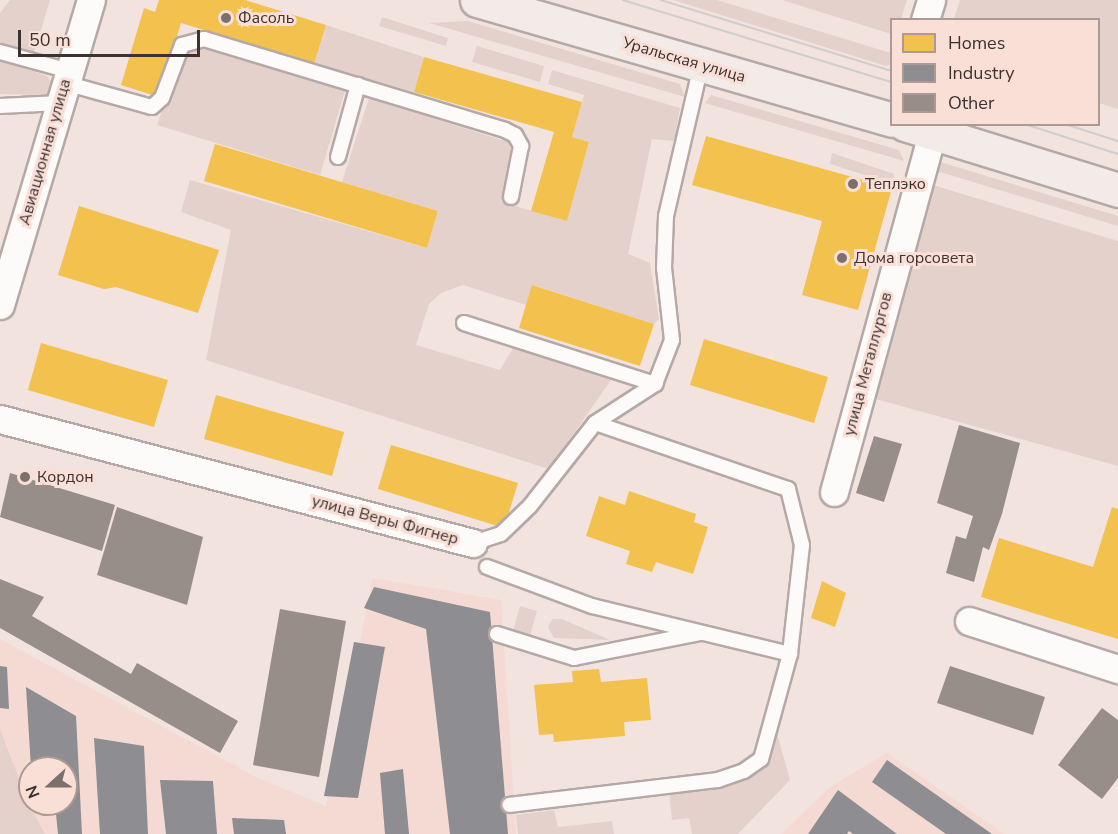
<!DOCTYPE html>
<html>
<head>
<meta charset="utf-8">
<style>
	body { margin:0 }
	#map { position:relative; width:1118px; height:834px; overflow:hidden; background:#f2e3df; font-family:"Nunito Sans",sans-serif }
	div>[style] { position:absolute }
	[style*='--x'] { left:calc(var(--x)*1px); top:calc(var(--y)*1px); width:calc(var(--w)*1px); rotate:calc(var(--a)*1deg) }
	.built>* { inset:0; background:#f4dad3 }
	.green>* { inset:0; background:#e5d1cc }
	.homes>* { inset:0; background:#f2c14e }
	.industry>* { inset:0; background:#8d8d92 }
	.building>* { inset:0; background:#978d89 }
	.roads { filter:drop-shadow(2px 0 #b4a9a6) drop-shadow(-2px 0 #b4a9a6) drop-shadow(0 2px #b4a9a6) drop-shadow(0 -2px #b4a9a6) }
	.lane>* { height:14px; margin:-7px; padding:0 7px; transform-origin:7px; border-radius:7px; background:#fdfbfa }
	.street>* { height:27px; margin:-13.5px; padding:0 13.5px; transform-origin:13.5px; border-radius:13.5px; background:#fdfbfa }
	.primary>* { height:33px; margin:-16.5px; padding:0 16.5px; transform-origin:16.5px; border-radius:16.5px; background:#f2ebe8 }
	.tram>* { height:1.5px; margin:-0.75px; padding:0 0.75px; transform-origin:0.75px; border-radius:0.75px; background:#d1cdcb }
	.dots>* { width:16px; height:16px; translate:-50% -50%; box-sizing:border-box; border:3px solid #fadfd7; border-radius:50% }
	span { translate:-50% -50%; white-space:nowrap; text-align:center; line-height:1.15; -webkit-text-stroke:6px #fadfd7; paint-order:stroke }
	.poi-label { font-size:16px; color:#3c322f }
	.left { translate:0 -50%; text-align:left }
	.street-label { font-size:16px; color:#3c322f }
	.legend { position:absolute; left:890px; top:18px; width:210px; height:108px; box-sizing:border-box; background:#fadfd7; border:2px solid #ae9a94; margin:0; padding:8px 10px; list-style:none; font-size:18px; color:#3c322f }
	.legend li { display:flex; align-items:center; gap:12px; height:30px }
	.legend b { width:30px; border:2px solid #ae9a94 }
	.north { position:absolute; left:18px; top:756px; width:60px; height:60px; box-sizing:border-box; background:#fadfd7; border:2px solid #ae9a94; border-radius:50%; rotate:249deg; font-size:16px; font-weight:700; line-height:24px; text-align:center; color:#3c322f }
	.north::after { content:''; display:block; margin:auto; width:21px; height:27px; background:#7c706d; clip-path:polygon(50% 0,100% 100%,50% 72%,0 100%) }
	.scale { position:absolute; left:18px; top:30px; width:182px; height:27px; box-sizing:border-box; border:3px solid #3c322f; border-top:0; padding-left:8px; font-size:18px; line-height:21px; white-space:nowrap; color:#3c322f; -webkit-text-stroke:4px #fadfd7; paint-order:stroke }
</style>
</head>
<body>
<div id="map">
	<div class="built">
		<div style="clip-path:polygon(evenodd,373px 578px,501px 600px,516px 834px,45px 834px,30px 806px,0 729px,0 639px,258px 778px,326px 806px,373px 578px,30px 768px,66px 768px,66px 804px,30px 804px,30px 768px)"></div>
		<div style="clip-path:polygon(887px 753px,1004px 834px,781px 834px,830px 787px)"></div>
	</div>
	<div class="green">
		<div style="clip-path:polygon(10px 0,50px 0,34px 53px,0 43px,0 13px)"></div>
		<div style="clip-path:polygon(673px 0,717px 0,891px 53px,891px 64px,886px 66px)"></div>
		<div style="clip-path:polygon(782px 0,907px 0,901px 19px,892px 20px,891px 34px)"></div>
		<div style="clip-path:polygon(960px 0,1118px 0,1118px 109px,1099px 103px,1098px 20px,954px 19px)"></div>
		<div style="clip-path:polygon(382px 17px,448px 38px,446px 46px,379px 26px)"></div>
		<div style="clip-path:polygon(468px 21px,680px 84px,685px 97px,429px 23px)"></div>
		<div style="clip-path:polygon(326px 25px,424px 57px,414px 92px,314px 64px)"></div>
		<div style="clip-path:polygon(205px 46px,345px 91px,320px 175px,157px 125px,180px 60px,185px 52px)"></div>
		<div style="clip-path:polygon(477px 46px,544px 66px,540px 82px,472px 62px)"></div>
		<div style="clip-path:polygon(0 60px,47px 76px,51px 82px,47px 95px,0 94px)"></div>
		<div style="clip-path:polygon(552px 70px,680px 108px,674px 141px,652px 139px,628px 254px,650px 263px,659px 319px,654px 324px,533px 285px,526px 305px,463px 285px,441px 293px,429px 304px,416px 345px,500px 370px,513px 348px,611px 380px,549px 469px,206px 360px,231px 230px,181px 212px,190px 180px,427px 248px,438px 211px,342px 182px,369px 98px,508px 142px,512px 153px,501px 202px,567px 221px,589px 142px,572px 137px,584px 95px,548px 84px)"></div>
		<div style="clip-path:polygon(711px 95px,899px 150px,904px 161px,705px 103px)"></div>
		<div style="clip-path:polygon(832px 153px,894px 174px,893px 184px,830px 164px)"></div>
		<div style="clip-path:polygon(937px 161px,1118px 216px,1118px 226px,927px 168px)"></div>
		<div style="clip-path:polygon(923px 182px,1118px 241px,1118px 466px,872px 398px)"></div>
		<div style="clip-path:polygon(520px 606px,537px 611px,530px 636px,513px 631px)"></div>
		<div style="clip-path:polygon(552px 619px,562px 619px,610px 640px,554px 638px,548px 627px)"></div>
		<div style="clip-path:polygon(775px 726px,790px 780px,738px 834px,692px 834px,689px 818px,672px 820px,669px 792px,725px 785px,746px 778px,764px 764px)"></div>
		<div style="clip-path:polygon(0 729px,30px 806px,45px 834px,0 834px)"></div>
		<div style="clip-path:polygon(554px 810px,558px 827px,612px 821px,614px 834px,518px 834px,516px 815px)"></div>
	</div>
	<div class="homes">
		<div style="clip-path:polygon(159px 0,245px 0,326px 25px,314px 64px,181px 23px,159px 97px,121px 85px,144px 8px,155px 12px)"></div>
		<div style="clip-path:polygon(424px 57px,582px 102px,572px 137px,589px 142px,567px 221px,531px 211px,554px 132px,414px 92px)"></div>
		<div style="clip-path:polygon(706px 136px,892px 188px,858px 310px,802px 295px,822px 221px,692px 185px)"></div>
		<div style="clip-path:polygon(215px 144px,438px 211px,427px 248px,204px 181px)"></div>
		<div style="clip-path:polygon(79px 206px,219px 250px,198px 313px,116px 287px,104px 289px,58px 275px)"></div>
		<div style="clip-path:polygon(532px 285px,654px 324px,640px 366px,519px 328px)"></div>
		<div style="clip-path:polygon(704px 339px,828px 377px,814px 423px,690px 385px)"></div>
		<div style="clip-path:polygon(41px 343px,168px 380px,154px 427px,28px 390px)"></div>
		<div style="clip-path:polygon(216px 395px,344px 432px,332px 476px,204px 439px)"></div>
		<div style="clip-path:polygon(391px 445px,518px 483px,504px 528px,378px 489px)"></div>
		<div style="clip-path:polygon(629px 491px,696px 514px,694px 522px,708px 527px,693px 574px,656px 562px,652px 572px,626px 564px,630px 551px,586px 536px,599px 496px,625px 505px)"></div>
		<div style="clip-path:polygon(1112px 507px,1118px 509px,1118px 639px,981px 597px,999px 538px,1093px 567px)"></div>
		<div style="clip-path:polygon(822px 581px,846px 593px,835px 627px,811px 618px)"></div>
		<div style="clip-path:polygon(599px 669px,601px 682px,647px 678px,651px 720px,624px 722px,625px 736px,554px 742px,553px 734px,539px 735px,534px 685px,573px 682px,572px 671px)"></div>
	</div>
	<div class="industry">
		<div style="clip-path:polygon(374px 587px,490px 612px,508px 834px,450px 834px,426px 629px,364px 608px)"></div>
		<div style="clip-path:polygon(354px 642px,385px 647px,358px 798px,324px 796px)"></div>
		<div style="clip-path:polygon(0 666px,7px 667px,9px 709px,0 708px)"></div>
		<div style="clip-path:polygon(26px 687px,76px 716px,82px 834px,58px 834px,55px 804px,66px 804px,66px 768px,31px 768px)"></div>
		<div style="clip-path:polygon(94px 738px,144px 746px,148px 834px,100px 834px)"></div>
		<div style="clip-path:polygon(887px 760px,992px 834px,946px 834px,872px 782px)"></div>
		<div style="clip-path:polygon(403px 769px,409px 834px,385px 834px,380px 773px)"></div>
		<div style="clip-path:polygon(160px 780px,213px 781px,217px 834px,166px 834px)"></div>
		<div style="clip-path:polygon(838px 790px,897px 834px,853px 834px,849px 831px,847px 834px,808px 834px)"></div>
		<div style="clip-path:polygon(232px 818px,284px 820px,286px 834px,234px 834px)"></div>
	</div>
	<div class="building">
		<div style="clip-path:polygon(959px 425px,1020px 443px,1002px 514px,989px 550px,983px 547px,974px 582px,946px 573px,956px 536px,966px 539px,973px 516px,937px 503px)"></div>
		<div style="clip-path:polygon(874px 436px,902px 444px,884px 502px,856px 493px)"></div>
		<div style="clip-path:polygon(10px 473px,115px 505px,102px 551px,0 517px)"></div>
		<div style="clip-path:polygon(117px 507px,203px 537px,187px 605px,97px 575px)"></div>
		<div style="clip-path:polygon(0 579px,44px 597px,32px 616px,131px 674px,137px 663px,238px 721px,220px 753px,0 628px)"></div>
		<div style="clip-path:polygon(280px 609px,346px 621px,319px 777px,253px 765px)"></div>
		<div style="clip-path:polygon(950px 666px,1045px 697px,1033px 735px,937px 703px)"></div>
		<div style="clip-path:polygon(1102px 708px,1118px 720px,1118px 778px,1102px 799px,1058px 765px)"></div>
	</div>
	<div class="roads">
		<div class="lane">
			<div style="--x:0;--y:52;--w:72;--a:15.4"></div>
			<div style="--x:65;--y:83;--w:90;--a:15.4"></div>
			<div style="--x:152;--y:107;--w:13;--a:-42"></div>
			<div style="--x:162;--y:98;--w:57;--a:-69.3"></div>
			<div style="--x:182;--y:45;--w:23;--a:-15"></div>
			<div style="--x:204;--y:39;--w:314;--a:16.8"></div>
			<div style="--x:505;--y:130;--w:11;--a:27"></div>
			<div style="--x:515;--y:135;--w:13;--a:61"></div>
			<div style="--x:521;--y:146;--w:52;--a:101.1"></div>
			<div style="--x:0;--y:106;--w:60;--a:-2.9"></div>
			<div style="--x:338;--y:157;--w:75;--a:-74.5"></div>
			<div style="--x:464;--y:323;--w:201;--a:17.7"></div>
			<div style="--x:595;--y:423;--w:72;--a:-33"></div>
			<div style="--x:655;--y:384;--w:47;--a:-68.9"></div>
			<div style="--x:672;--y:340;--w:72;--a:-96.3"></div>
			<div style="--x:664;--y:268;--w:52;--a:-87.8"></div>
			<div style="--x:666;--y:216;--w:155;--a:-76.9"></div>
			<div style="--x:473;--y:543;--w:29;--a:-18"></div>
			<div style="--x:501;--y:534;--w:40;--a:-44"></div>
			<div style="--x:530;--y:506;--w:105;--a:-51.9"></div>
			<div style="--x:595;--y:423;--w:204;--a:18.9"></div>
			<div style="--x:788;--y:489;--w:58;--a:76"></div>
			<div style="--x:802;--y:545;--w:110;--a:96.3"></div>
			<div style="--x:790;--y:654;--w:109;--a:105.4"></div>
			<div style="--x:761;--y:759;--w:21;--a:145"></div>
			<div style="--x:744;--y:771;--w:28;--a:161"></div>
			<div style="--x:718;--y:780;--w:210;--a:173.2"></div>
			<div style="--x:487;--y:567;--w:112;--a:20.4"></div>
			<div style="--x:592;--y:606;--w:204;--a:13.6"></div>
			<div style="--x:497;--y:634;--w:81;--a:17.3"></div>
			<div style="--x:574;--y:658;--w:128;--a:-11.2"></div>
		</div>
		<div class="street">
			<div style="--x:925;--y:20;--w:21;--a:-73"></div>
			<div style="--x:0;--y:305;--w:318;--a:-73.4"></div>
			<div style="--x:0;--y:419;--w:489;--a:14.7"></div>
			<div style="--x:834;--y:492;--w:372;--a:-74.7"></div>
			<div style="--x:969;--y:621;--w:157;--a:17.9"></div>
		</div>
		<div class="primary">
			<div style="--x:477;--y:0;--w:432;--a:16.1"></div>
			<div style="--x:905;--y:124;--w:223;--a:17.2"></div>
		</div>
	</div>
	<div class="tram">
		<div style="--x:623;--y:0;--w:281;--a:17"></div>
		<div style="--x:661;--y:0;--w:242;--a:17.1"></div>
		<div style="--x:1025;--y:124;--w:98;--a:17.9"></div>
		<div style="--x:1065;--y:124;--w:56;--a:17.8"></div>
	</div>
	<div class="dots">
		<div style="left:226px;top:18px;background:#7c706d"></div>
		<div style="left:853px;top:184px;background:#7c706d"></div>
		<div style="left:842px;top:258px;background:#7c706d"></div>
		<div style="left:25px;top:477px;background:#7c706d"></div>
	</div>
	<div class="poi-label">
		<span class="left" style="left:238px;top:18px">Фасоль</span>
		<span class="left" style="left:865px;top:184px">Теплэко</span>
		<span class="left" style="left:854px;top:258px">Дома горсовета</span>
		<span class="left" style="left:37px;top:477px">Кордон</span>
	</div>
	<div class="street-label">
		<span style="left:684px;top:60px;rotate:16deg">Уральская улица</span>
		<span style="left:45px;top:152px;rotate:-74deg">Авиационная улица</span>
		<span style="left:868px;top:364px;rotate:-75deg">улица Металлургов</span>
		<span style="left:385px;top:520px;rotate:15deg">улица Веры Фигнер</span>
	</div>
	<ul class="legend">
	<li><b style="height:16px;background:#f2c14e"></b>Homes</li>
	<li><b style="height:16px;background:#8d8d92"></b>Industry</li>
	<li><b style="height:16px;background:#978d89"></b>Other</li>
	</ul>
	<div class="north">N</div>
	<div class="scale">50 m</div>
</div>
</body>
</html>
